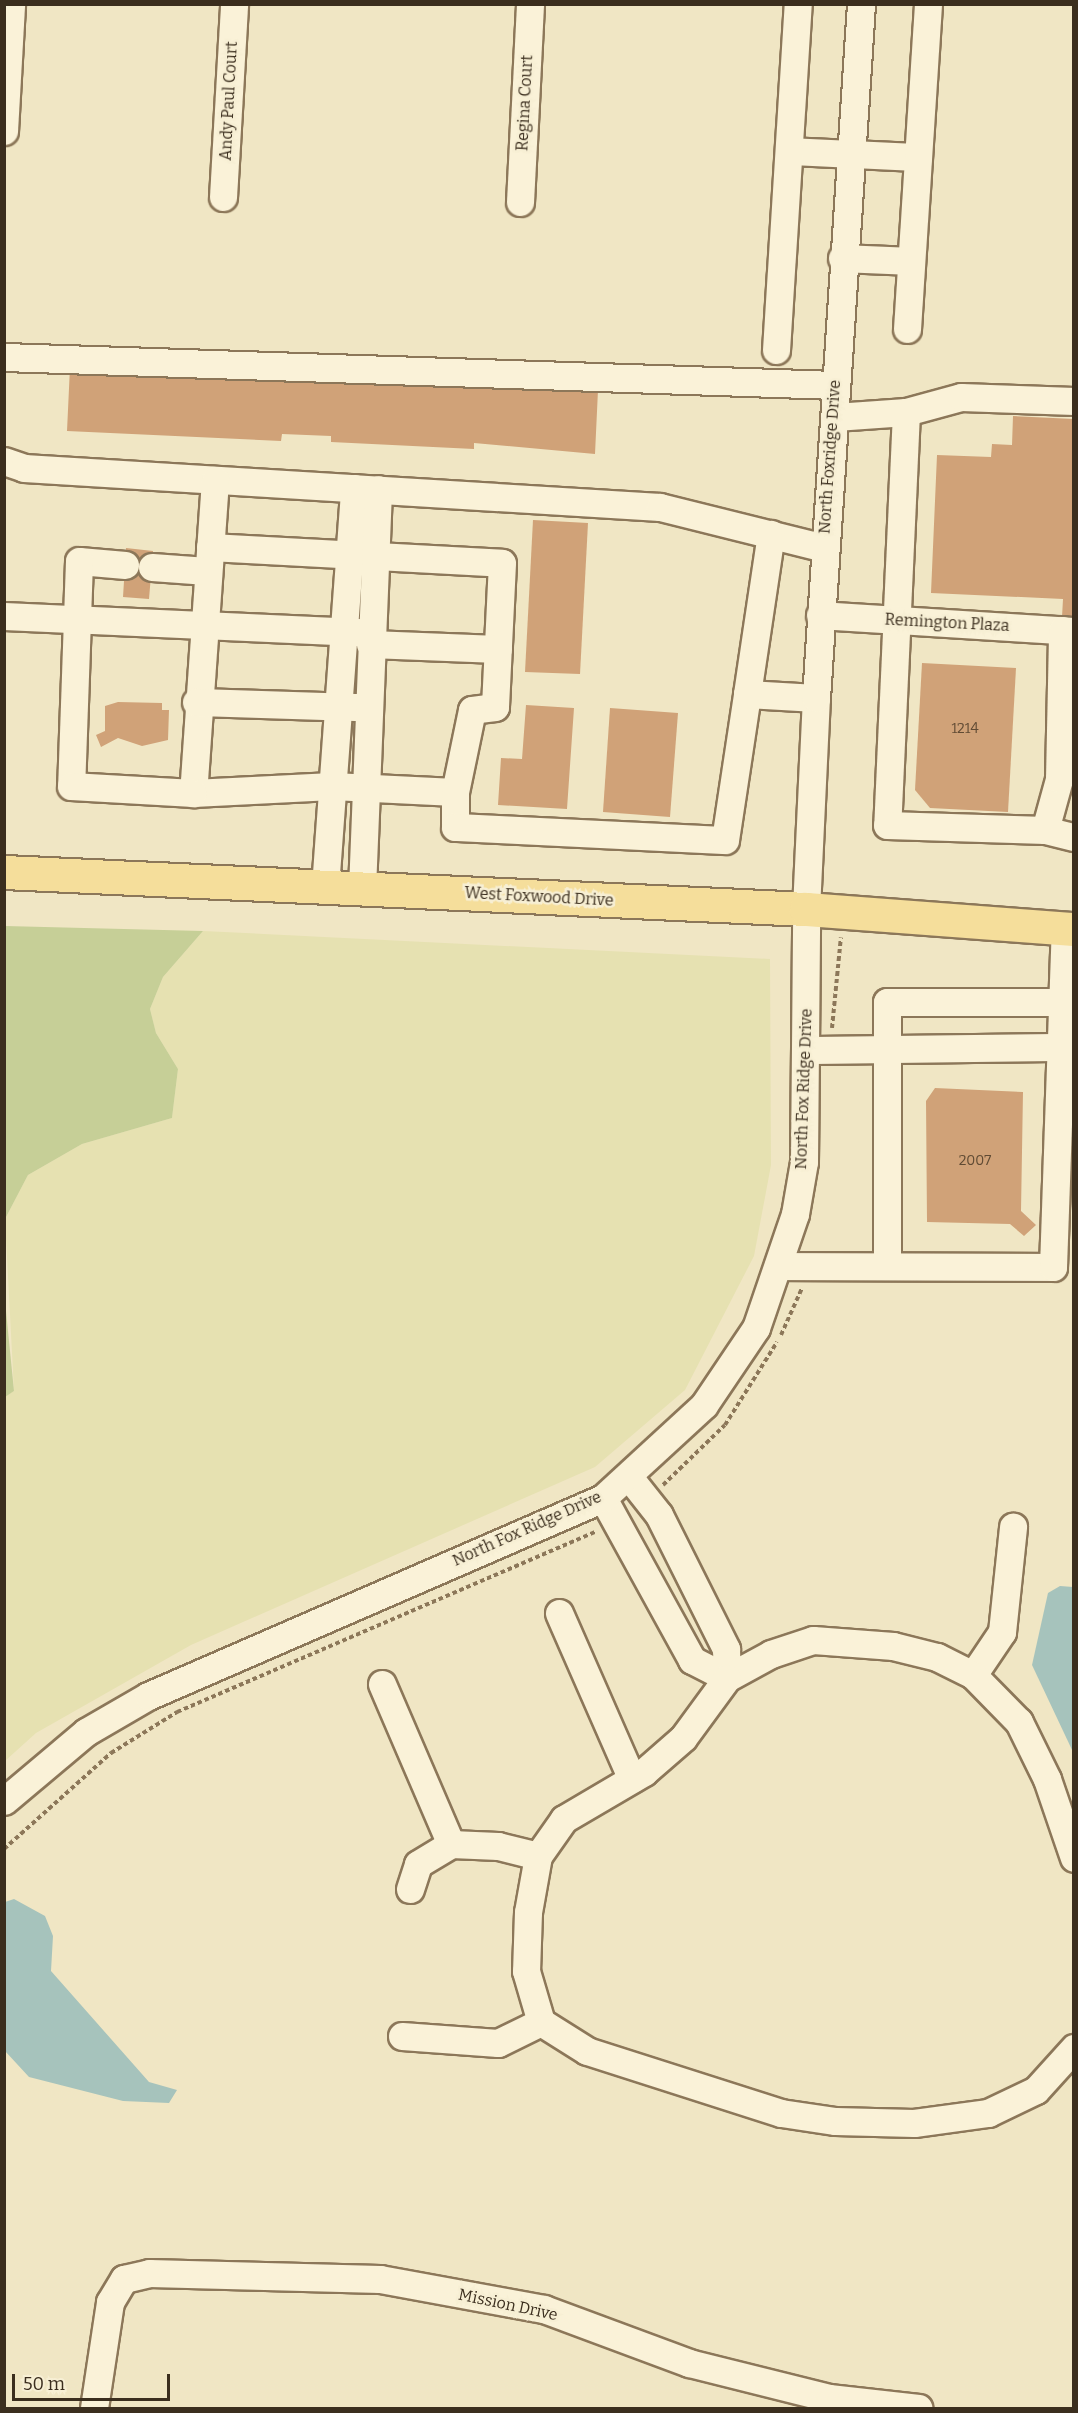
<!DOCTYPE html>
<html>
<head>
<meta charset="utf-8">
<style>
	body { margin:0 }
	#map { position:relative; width:1078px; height:2413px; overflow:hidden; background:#f0e6c4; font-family:Bitter,serif }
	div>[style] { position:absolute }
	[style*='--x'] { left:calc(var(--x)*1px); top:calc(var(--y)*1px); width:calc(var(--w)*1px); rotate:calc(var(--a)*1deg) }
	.farmland>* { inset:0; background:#e6e1b1 }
	.green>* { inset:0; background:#c6cf97 }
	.water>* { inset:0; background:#a6c3bc }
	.building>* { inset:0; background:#d0a278 }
	.path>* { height:4px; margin-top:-2px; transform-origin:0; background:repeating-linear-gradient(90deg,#8c7759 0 4.5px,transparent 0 7.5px) }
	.roads { filter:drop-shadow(2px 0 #8c7759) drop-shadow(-2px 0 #8c7759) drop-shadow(0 2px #8c7759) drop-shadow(0 -2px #8c7759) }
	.minor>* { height:27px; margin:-13.5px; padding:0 13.5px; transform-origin:13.5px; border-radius:13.5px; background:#faf2d8 }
	.major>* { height:33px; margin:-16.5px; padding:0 16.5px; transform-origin:16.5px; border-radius:16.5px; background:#f5de9b }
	span { translate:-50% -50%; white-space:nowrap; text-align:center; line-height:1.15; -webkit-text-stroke:5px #f7efd4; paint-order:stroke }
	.number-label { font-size:14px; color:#604b34 }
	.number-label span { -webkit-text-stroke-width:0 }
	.street-label { font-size:16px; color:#3b2e1e }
	.frame { position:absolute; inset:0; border:6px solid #3b2e1e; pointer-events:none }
	.scale { position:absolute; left:12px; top:2374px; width:158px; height:27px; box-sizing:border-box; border:3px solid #3b2e1e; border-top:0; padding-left:8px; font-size:18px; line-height:21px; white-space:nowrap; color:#3b2e1e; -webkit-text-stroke:4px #f7efd4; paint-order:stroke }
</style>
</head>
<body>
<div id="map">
	<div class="farmland">
		<div style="clip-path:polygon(203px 931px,770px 959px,771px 1165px,754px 1256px,685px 1390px,595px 1467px,191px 1645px,36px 1733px,5px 1761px,4px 1397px,14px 1391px,5px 1219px,28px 1175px,82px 1144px,172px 1118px,178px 1069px,156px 1033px,150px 1009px,163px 977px)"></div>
	</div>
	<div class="green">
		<div style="clip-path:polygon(5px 926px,203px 931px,163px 977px,150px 1009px,156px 1033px,178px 1069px,172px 1118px,82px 1144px,28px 1175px,5px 1219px)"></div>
		<div style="clip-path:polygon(4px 1291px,14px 1391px,5px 1397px,4px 1397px)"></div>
	</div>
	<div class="water">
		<div style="clip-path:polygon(1060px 1586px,1073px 1587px,1073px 1752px,1032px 1665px,1048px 1593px)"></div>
		<div style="clip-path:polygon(14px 1899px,45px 1916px,53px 1936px,51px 1971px,149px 2082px,177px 2090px,169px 2103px,123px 2101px,29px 2077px,5px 2051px,5px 1902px)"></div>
	</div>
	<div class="building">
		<div style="clip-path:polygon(70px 367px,598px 390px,595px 454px,474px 443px,474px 449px,331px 442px,331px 436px,282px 434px,281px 441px,67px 431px)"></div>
		<div style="clip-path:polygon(1013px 416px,1074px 419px,1074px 617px,1062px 617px,1063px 599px,931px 593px,937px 455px,991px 457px,992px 444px,1012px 445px)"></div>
		<div style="clip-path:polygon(533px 520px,588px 523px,580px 674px,525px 672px)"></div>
		<div style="clip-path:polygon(126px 548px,153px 551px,149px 599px,123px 597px)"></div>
		<div style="clip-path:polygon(922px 663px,1016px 668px,1008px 812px,930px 808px,915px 790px)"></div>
		<div style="clip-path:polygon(118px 702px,162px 703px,162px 710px,169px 710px,168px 740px,142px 746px,118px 738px,101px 747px,96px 735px,105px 731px,105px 706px)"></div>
		<div style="clip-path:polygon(526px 705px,574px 708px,567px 809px,498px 805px,501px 758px,522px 759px)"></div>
		<div style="clip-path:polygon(610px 708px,678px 713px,670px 817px,603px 812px)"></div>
		<div style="clip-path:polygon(935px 1088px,1023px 1092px,1021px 1211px,1036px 1225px,1024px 1236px,1010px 1224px,927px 1222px,926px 1101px)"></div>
	</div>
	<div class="path">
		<div style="--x:832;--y:1028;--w:91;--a:-84.4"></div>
		<div style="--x:781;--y:1335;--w:51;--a:-65.9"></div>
		<div style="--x:663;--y:1485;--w:86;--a:-44.1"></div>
		<div style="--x:725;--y:1425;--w:98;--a:-57.9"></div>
		<div style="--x:4;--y:1849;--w:144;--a:-41.9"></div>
		<div style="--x:111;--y:1753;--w:78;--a:-31.8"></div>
		<div style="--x:177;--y:1712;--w:455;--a:-23.3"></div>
	</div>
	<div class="roads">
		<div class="minor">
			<div style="--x:4;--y:131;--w:127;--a:-86.8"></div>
			<div style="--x:790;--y:151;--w:128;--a:2.7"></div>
			<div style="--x:223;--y:197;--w:193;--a:-86.7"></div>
			<div style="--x:520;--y:202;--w:198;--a:-87.1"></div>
			<div style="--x:842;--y:258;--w:69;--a:2.5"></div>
			<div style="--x:907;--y:329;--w:326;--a:-86.3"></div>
			<div style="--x:776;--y:350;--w:347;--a:-86.4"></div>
			<div style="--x:4;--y:357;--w:831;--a:1.93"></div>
			<div style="--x:906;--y:412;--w:413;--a:92.6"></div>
			<div style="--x:887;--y:825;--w:158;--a:1.8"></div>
			<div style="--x:1045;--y:830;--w:30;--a:14"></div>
			<div style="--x:835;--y:417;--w:71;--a:-4"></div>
			<div style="--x:906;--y:412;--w:57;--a:-15.3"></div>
			<div style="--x:961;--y:397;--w:113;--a:2"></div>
			<div style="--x:4;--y:461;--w:21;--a:19"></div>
			<div style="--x:24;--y:468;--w:637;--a:3.51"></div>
			<div style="--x:660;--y:507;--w:169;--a:14"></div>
			<div style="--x:215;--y:480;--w:314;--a:94"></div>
			<div style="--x:193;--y:793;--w:139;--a:-2.9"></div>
			<div style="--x:332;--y:786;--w:123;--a:2.8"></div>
			<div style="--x:455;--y:792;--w:35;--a:90"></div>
			<div style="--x:455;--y:827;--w:270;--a:2.8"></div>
			<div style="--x:725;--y:840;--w:148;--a:-81.4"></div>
			<div style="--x:747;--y:694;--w:69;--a:3.3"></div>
			<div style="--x:210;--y:547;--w:292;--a:3.1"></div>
			<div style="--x:502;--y:563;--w:144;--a:92.8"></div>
			<div style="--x:495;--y:707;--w:23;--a:173"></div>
			<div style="--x:472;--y:710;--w:84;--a:101.7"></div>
			<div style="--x:125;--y:565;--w:46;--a:-175"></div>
			<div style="--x:79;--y:561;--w:225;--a:92"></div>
			<div style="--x:71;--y:786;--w:122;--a:3.3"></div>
			<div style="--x:152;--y:567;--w:55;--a:4.2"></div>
			<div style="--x:820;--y:615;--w:255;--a:3.6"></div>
			<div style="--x:4;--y:616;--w:359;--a:2.6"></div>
			<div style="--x:370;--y:644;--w:128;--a:2.2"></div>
			<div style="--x:747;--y:694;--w:162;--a:-81.5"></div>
			<div style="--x:196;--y:702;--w:161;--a:1.8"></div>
			<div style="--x:1045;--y:830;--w:53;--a:-74.6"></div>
			<div style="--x:1059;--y:779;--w:149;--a:-88.8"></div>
			<div style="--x:325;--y:887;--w:400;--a:-85.8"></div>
			<div style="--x:362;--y:889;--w:400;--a:-87.7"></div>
			<div style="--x:806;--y:1050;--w:255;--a:-0.7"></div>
			<div style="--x:778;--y:1266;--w:275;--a:0.2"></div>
			<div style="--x:1053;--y:1267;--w:339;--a:-88"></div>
			<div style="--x:887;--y:1266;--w:264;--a:-90"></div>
			<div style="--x:887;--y:1002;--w:176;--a:0"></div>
			<div style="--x:629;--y:1477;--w:48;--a:51.7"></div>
			<div style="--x:659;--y:1515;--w:150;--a:63.4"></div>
			<div style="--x:726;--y:1649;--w:29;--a:88"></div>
			<div style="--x:603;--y:1498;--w:185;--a:61.2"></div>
			<div style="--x:692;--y:1660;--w:39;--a:27"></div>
			<div style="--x:559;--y:1613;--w:181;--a:66.3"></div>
			<div style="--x:973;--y:1675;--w:52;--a:-56"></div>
			<div style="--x:1002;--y:1632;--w:106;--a:-84"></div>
			<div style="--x:382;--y:1684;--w:174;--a:66.7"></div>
			<div style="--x:451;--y:1844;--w:47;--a:2.4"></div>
			<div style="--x:498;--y:1846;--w:41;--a:14"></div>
			<div style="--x:4;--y:1801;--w:107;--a:-40.1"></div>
			<div style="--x:86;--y:1732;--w:72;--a:-30.1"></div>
			<div style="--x:148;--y:1696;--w:496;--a:-23.5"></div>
			<div style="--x:603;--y:1498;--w:137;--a:-42.6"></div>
			<div style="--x:704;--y:1405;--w:93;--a:-56"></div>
			<div style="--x:756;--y:1328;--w:120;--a:-71.1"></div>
			<div style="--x:795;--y:1214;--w:53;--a:-80.2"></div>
			<div style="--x:804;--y:1162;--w:253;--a:-89.5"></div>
			<div style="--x:806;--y:909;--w:211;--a:-87.3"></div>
			<div style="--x:816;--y:698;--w:695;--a:-86.29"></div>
			<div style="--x:1074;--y:1858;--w:83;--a:-108.9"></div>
			<div style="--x:1047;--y:1779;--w:64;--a:-116.2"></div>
			<div style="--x:1019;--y:1722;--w:66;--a:-134.4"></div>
			<div style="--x:973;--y:1675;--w:40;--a:-153.4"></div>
			<div style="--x:937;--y:1657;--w:45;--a:-166"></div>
			<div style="--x:893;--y:1646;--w:80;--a:-175.7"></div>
			<div style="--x:813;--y:1640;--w:44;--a:161.6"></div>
			<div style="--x:771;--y:1654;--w:50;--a:151.4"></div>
			<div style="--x:727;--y:1678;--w:74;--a:126.3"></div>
			<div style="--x:683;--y:1738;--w:52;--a:138.9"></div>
			<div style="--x:644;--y:1772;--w:93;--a:149.6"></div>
			<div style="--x:564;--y:1819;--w:45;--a:125.1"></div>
			<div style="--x:538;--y:1856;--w:57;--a:100.1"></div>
			<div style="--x:528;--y:1912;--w:59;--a:91.9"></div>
			<div style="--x:526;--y:1971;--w:53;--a:73.6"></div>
			<div style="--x:541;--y:2022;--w:54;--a:32.2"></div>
			<div style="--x:587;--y:2051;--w:204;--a:17.7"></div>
			<div style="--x:781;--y:2113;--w:55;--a:8.4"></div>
			<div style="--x:835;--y:2121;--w:79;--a:1.5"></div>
			<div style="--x:914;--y:2123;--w:75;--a:-7.7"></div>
			<div style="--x:988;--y:2113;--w:53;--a:-25.6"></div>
			<div style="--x:1036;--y:2090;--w:57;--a:-47.9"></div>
			<div style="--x:410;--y:1889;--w:26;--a:-72"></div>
			<div style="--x:418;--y:1864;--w:39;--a:-31"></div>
			<div style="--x:402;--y:2036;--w:96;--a:4.2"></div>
			<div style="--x:498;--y:2043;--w:48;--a:-26"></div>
			<div style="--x:94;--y:2408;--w:107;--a:-81.4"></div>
			<div style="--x:110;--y:2302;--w:27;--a:-59"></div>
			<div style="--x:124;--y:2279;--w:26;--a:-13"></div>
			<div style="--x:149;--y:2273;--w:231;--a:1.5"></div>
			<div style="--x:380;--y:2279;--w:167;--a:10.4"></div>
			<div style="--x:544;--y:2309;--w:155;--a:20.4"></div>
			<div style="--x:689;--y:2363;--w:144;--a:14"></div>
			<div style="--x:829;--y:2398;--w:90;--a:6.4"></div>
		</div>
		<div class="major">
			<div style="--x:4;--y:872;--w:803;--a:2.64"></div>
			<div style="--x:806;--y:909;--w:269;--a:4.3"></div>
		</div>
	</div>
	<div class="number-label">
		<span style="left:965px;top:729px">1214</span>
		<span style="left:975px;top:1161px">2007</span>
	</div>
	<div class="street-label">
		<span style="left:229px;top:101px;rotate:-87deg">Andy Paul Court</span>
		<span style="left:525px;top:103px;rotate:-87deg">Regina Court</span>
		<span style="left:830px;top:457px;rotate:-86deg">North Foxridge Drive</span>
		<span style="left:947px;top:623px;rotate:3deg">Remington Plaza</span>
		<span style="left:539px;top:897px;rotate:3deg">West Foxwood Drive</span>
		<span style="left:804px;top:1089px;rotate:-88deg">North Fox Ridge Drive</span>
		<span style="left:527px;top:1529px;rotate:-24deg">North Fox Ridge Drive</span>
		<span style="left:508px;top:2305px;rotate:12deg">Mission Drive</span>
	</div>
	<div class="frame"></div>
	<div class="scale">50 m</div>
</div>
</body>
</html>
